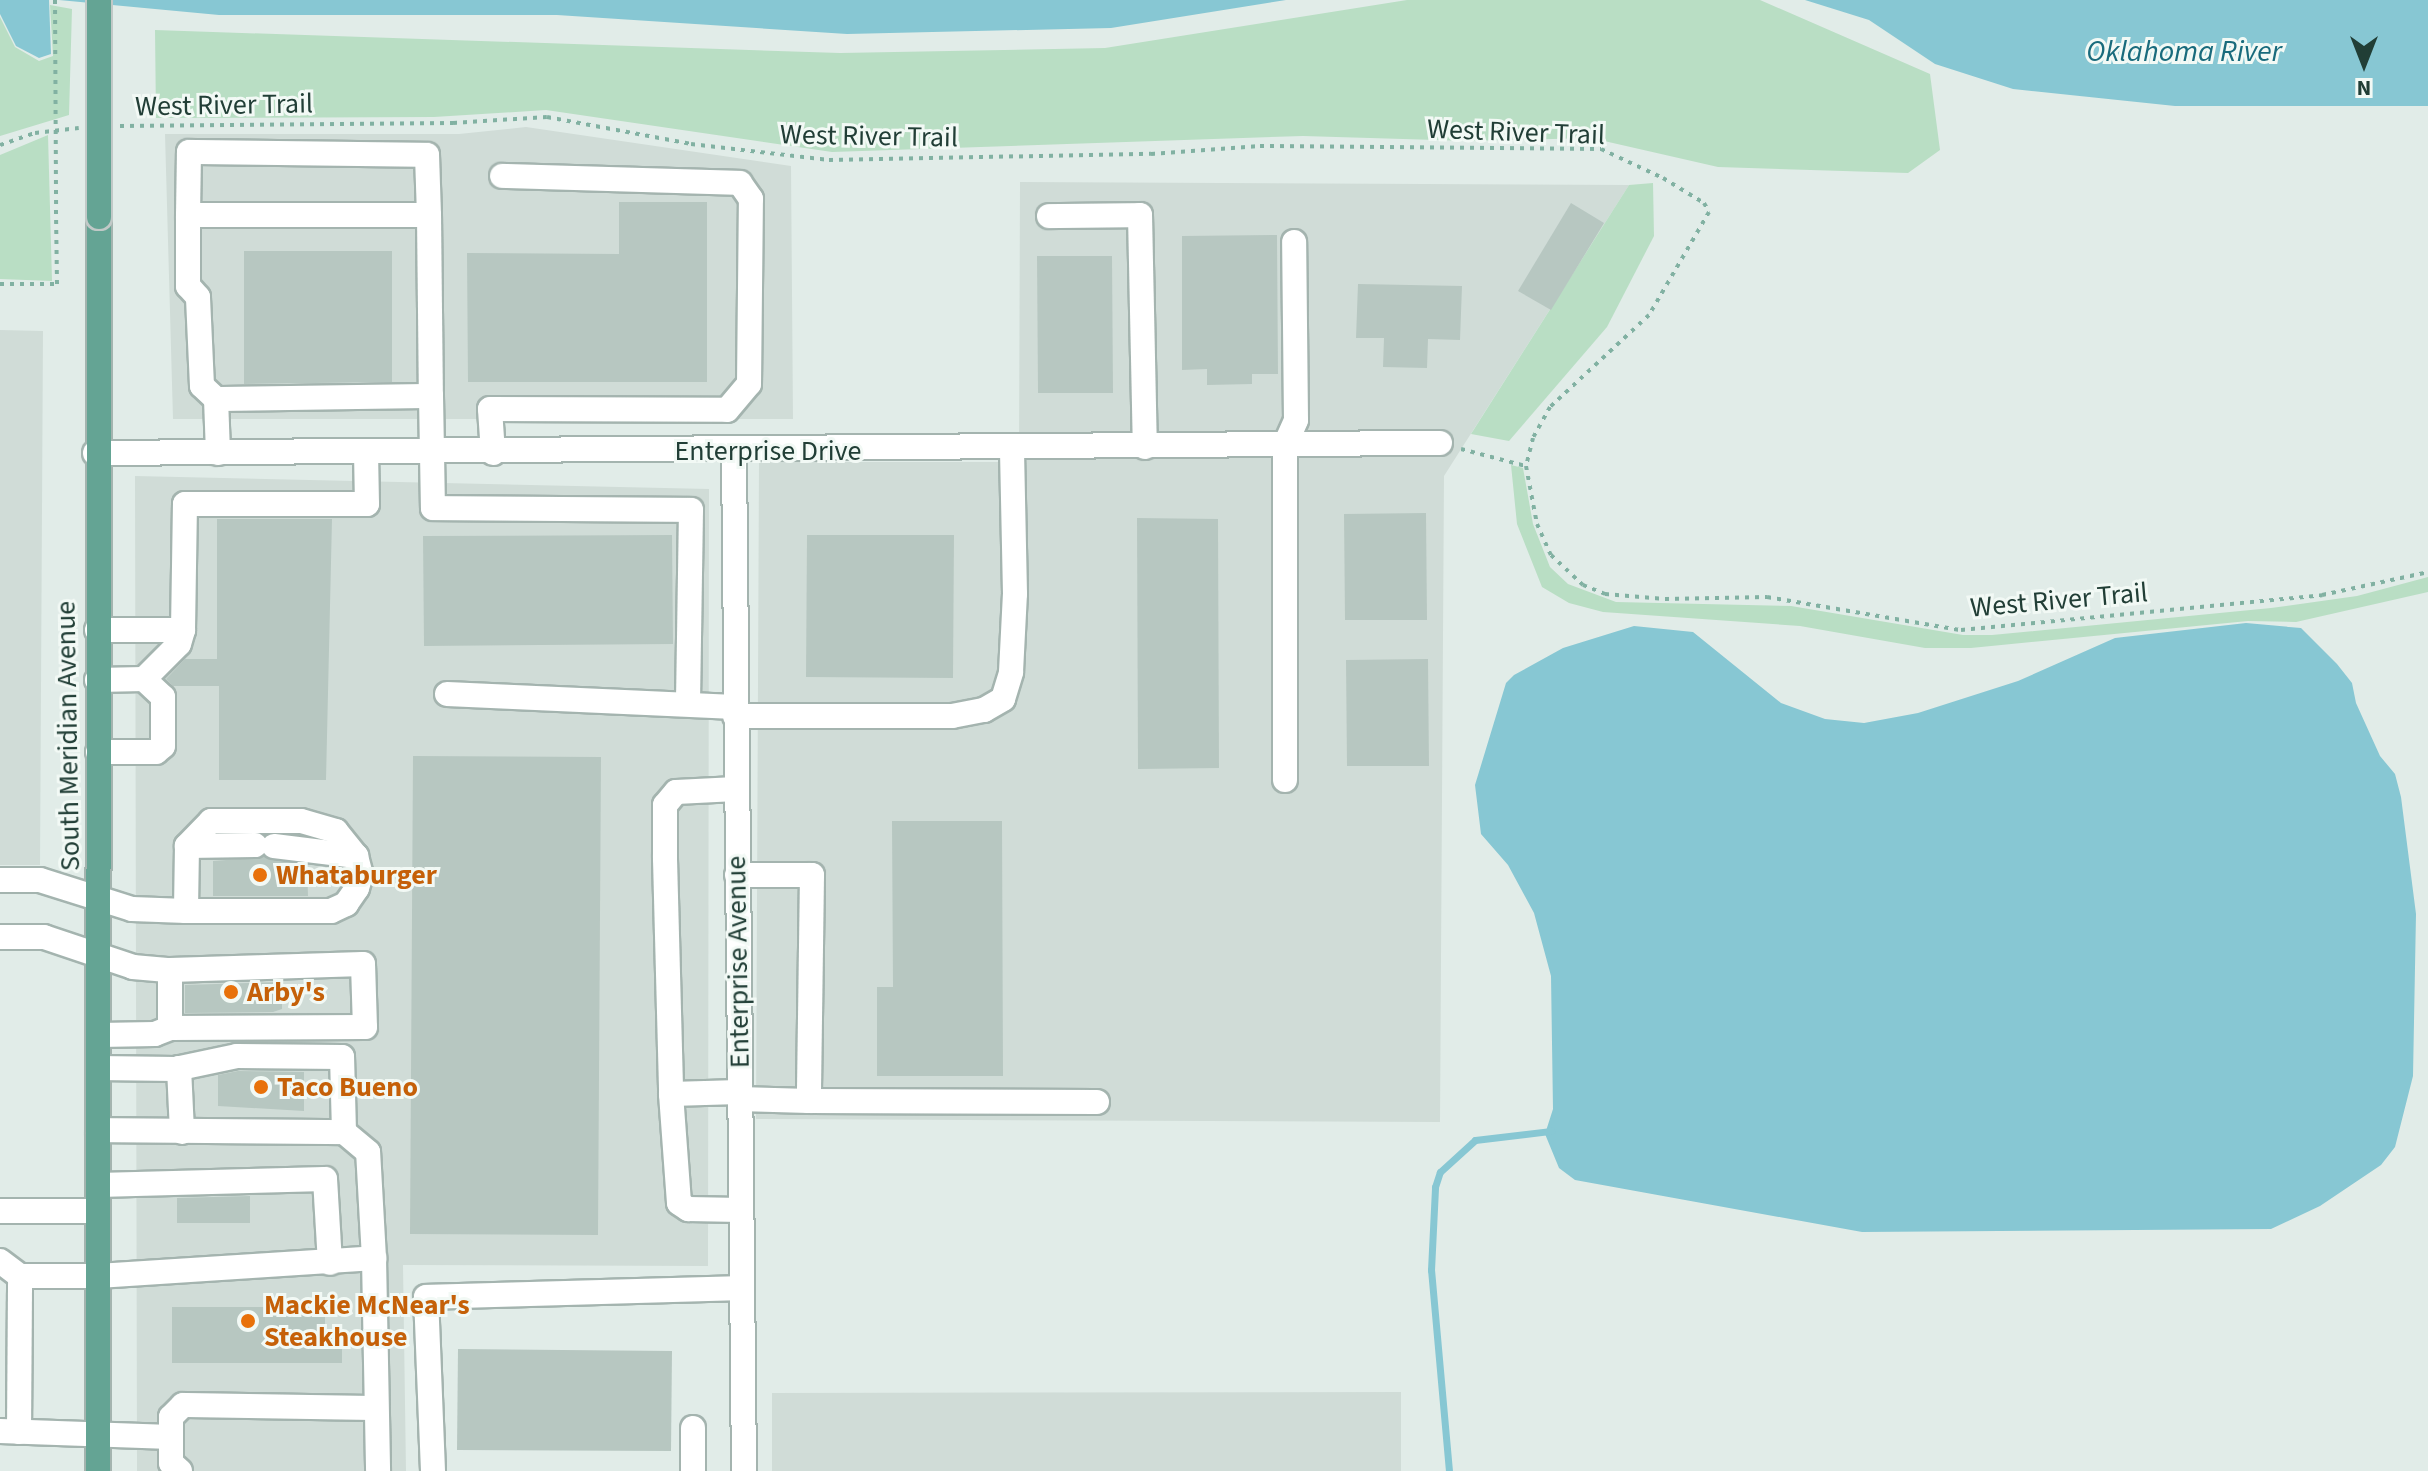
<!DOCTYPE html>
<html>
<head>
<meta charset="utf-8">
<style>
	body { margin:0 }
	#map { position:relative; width:2428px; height:1471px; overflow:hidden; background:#e1ece8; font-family:"Source Sans 3",sans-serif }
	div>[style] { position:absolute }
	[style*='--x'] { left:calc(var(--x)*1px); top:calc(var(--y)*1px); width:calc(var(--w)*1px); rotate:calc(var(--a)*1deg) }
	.built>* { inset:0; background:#d0dcd7 }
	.green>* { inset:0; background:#b9dec4 }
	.water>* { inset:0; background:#87c7d3 }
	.stream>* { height:7px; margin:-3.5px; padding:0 3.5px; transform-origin:3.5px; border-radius:3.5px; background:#87c7d3 }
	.building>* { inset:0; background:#b7c7c1 }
	.path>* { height:4px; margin-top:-2px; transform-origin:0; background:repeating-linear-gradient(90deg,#81b1a2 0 4px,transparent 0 10px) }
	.roads { filter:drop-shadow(2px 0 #a4b4af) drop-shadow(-2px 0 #a4b4af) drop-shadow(0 2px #a4b4af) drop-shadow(0 -2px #a4b4af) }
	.minor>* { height:24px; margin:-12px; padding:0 12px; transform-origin:12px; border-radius:12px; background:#fff }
	.major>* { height:24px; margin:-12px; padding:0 12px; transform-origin:12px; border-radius:12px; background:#64a494 }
	.path-bridge>* { height:4px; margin-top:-2px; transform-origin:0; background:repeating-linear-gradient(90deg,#81b1a2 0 4px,transparent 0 10px) }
	.bridges { filter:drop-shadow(2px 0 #c1c9c7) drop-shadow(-2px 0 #c1c9c7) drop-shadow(0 2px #c1c9c7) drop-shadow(0 -2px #c1c9c7) }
	.major-bridge>* { height:24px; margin:-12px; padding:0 12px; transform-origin:12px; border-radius:12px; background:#64a494 }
	.dots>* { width:22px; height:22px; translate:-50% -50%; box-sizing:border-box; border:4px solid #f2f9f5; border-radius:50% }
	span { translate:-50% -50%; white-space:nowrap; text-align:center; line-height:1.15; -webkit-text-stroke:6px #f2f9f5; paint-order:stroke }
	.street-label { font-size:28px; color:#213e36 }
	.food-label { font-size:28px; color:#c56008; font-weight:700 }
	.left { translate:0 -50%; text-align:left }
	.water-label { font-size:30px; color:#196b7c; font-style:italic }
	.north { position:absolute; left:2324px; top:24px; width:80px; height:80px; -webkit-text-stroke:6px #f2f9f5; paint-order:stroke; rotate:180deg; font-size:22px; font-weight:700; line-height:32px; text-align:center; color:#213e36 }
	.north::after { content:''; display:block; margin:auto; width:28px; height:36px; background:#213e36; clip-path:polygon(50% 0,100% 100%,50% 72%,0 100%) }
</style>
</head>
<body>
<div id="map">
	<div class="built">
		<div style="clip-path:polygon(526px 127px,791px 166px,793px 419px,173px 419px,165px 134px,459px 134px)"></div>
		<div style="clip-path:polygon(1020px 182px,1629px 185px,1444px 476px,1440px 1122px,756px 1119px,759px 462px,1019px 462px)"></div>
		<div style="clip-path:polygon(0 330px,43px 331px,40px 865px,0 865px)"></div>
		<div style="clip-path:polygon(135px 476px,709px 489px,708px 1266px,403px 1265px,406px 1471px,137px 1471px)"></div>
		<div style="clip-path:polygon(1401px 1392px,1401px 1471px,772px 1471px,772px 1393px)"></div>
	</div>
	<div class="green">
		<div style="clip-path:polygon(1407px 0,1760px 0,1930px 74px,1940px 150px,1908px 173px,1718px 167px,1591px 138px,1470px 141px,1303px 136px,832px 152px,546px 110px,434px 117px,156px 118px,155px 30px,840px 53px,1105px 48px)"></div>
		<div style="clip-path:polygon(50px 5px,72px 9px,69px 115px,0 136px,0 17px,15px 47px,39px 61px,53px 56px)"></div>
		<div style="clip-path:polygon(48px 135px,52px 281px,0 279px,0 155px)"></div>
		<div style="clip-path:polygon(1653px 183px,1654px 236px,1607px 327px,1509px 441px,1471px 434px,1629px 185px)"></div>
		<div style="clip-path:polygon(1511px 465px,1523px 468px,1533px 524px,1550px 567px,1568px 584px,1616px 602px,1791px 606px,1963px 635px,1992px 635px,2271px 608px,2357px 596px,2428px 577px,2428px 592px,2296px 622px,2248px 621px,1971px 648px,1925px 648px,1800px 626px,1603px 612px,1569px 603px,1542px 587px,1517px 524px)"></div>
	</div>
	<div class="water">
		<div style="clip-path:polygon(0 0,49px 0,51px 54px,39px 58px,16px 46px,0 14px)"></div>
		<div style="clip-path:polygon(59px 0,1286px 0,1111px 28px,847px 34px,557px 15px,219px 15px)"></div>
		<div style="clip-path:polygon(1805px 0,2428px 0,2428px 106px,2175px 106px,2013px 89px,1935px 64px,1869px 20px)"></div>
		<div style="clip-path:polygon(2246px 623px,2301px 628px,2337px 664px,2352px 683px,2356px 703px,2380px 756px,2395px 774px,2401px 797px,2416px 914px,2413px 1076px,2395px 1147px,2381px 1165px,2320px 1206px,2271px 1229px,1862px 1232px,1575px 1180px,1559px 1168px,1545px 1134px,1553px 1109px,1551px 976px,1534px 913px,1508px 865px,1481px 834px,1475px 785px,1506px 683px,1514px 675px,1563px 648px,1634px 626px,1693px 632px,1781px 703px,1825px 719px,1864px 723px,1918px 713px,2018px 681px,2115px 638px)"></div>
	</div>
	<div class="stream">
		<div style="--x:1449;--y:1471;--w:202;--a:-95.1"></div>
		<div style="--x:1431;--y:1270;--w:83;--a:-87.2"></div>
		<div style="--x:1435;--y:1187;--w:16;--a:-72"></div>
		<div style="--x:1440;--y:1172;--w:47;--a:-42.4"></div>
		<div style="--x:1475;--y:1140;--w:77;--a:-6.8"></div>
	</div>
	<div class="building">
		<div style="clip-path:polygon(619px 202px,707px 202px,707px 382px,468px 382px,467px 253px,619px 254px)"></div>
		<div style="clip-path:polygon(1571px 203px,1604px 223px,1551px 310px,1518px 291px)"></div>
		<div style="clip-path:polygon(1277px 235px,1278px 374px,1252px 374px,1252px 384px,1207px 385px,1207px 369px,1182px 370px,1182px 236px)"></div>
		<div style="clip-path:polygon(244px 251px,392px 251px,392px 382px,244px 384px)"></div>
		<div style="clip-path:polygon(1037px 256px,1112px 256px,1113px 393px,1038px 393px)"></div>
		<div style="clip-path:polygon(1358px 284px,1462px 286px,1460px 340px,1428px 339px,1427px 368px,1383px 367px,1384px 338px,1356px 338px)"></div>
		<div style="clip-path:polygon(1426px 513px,1427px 620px,1345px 620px,1344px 514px)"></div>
		<div style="clip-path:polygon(1137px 518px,1218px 519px,1219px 768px,1138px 769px)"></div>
		<div style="clip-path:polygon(217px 519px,332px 519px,326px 780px,219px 780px,219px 686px,173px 686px,166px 679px,185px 659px,217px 659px)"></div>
		<div style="clip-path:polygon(672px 535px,673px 644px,424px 646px,423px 536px)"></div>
		<div style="clip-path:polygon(807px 535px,954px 535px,953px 678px,806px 677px)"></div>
		<div style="clip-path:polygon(1428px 659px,1429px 766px,1347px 766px,1346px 660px)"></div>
		<div style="clip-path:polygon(413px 756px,601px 757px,598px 1235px,410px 1234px)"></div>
		<div style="clip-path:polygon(892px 821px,1002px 821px,1003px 1076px,877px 1076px,877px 987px,893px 987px)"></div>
		<div style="clip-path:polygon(264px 857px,307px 865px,308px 896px,213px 896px,213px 861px)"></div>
		<div style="clip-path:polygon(282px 982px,282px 1009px,273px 1012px,185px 1013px,185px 985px)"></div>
		<div style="clip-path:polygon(238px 1071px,304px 1072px,304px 1111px,218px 1106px,218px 1075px)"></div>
		<div style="clip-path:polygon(250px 1196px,250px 1223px,177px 1223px,177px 1198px)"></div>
		<div style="clip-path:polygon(172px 1307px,325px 1307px,325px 1335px,342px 1335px,342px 1363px,172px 1363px)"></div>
		<div style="clip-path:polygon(458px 1349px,672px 1351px,671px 1451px,457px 1450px)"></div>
	</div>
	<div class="path">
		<div style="--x:120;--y:126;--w:333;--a:-0.5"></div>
		<div style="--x:453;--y:123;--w:94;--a:-3.7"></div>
		<div style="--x:547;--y:117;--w:147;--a:10.6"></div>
		<div style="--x:691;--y:144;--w:139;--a:6.6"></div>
		<div style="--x:829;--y:160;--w:322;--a:-1.1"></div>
		<div style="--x:1151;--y:154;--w:109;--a:-4.2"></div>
		<div style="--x:1260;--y:146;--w:341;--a:0.5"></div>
		<div style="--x:1601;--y:149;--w:68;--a:25.1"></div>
		<div style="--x:1663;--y:178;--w:48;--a:31.4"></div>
		<div style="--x:1704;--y:203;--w:10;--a:61"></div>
		<div style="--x:1709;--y:212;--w:119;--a:120.2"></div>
		<div style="--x:1649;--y:315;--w:135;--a:137.1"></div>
		<div style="--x:1550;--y:407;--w:35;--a:119"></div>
		<div style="--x:1533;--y:438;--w:29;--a:104"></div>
		<div style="--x:1526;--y:466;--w:59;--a:79.3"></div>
		<div style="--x:1537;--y:524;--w:34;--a:66"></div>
		<div style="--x:1551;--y:555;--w:44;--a:43.2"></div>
		<div style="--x:1583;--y:585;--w:24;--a:22"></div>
		<div style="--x:1605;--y:594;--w:60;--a:4.8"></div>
		<div style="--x:1665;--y:599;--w:102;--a:-1.1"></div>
		<div style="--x:1767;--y:597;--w:197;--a:9.7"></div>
		<div style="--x:1961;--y:630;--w:363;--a:-5.5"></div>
		<div style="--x:2322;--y:595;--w:108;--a:-12.2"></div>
		<div style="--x:0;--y:145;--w:37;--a:-19"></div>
		<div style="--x:35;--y:133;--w:44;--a:-6.5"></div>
		<div style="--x:0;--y:284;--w:57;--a:0"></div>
		<div style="--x:57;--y:284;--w:74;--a:-90.8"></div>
		<div style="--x:1461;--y:449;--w:67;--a:14.7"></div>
	</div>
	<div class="roads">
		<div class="minor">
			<div style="--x:188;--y:215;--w:63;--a:-89.1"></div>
			<div style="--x:189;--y:152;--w:238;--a:0.7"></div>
			<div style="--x:427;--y:155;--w:60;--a:88.1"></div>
			<div style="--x:1049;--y:216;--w:91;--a:-0.6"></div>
			<div style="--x:1140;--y:215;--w:232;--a:88.8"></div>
			<div style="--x:216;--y:399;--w:19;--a:-137"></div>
			<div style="--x:202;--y:386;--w:89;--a:-92.6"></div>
			<div style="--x:198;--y:297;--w:15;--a:-132"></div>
			<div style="--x:188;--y:286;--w:71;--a:-90"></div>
			<div style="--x:188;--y:215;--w:241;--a:0"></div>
			<div style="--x:429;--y:215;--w:181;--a:89.4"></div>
			<div style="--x:734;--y:452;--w:1019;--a:89.44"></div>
			<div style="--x:95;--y:453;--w:1345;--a:-0.43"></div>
			<div style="--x:218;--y:453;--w:54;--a:-92.1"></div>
			<div style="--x:216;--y:399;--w:215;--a:-0.8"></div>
			<div style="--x:431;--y:396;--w:112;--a:89"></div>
			<div style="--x:433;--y:508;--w:258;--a:0.4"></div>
			<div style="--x:691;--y:510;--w:193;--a:90.9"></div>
			<div style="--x:493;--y:453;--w:44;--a:-93.9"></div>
			<div style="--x:490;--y:409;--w:237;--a:0.2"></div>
			<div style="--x:727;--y:410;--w:34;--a:-50"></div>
			<div style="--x:749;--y:384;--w:185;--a:-89.4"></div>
			<div style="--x:751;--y:199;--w:19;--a:-125"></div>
			<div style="--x:740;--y:183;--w:238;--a:-178.3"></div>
			<div style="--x:97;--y:630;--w:86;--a:0"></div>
			<div style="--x:183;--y:630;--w:126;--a:-89.1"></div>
			<div style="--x:185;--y:504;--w:182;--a:0"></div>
			<div style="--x:367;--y:504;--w:51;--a:-91.1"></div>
			<div style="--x:97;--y:680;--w:47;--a:-1.2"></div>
			<div style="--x:144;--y:679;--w:49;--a:-45"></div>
			<div style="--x:179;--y:644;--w:15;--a:-74"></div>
			<div style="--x:447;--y:694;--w:288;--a:2.6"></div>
			<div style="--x:735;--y:716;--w:217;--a:0"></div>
			<div style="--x:952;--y:716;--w:33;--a:-11"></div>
			<div style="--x:984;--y:710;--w:22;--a:-30"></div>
			<div style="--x:1003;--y:699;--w:28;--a:-73"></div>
			<div style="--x:1011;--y:672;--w:78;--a:-87.1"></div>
			<div style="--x:1015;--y:594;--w:145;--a:-91.2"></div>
			<div style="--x:98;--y:752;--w:58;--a:0"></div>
			<div style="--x:156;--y:752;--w:9;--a:-41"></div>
			<div style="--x:163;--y:746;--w:49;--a:-90"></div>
			<div style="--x:163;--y:697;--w:26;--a:-137"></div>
			<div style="--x:1285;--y:780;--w:335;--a:-90"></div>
			<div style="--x:1285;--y:445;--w:27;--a:-66"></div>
			<div style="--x:1296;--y:420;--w:178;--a:-90.6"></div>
			<div style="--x:736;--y:789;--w:60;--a:177.1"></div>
			<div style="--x:676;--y:792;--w:17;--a:130"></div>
			<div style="--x:665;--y:805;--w:54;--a:90"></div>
			<div style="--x:665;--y:859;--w:235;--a:88.5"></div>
			<div style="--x:671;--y:1094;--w:68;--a:-1.7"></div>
			<div style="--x:187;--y:846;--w:68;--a:-0.8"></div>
			<div style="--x:274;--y:846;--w:83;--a:7"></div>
			<div style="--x:737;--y:875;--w:75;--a:0"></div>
			<div style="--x:812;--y:875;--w:226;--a:90.8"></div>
			<div style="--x:809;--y:1101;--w:70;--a:-178.4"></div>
			<div style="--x:0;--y:880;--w:40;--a:0"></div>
			<div style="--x:40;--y:880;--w:96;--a:17.5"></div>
			<div style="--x:132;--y:909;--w:54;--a:2.1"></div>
			<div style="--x:186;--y:911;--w:145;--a:0"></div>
			<div style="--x:331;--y:911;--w:17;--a:-25"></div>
			<div style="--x:346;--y:904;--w:19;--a:-55"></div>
			<div style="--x:357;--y:888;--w:14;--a:-73"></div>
			<div style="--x:361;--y:875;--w:20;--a:-105"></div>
			<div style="--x:356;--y:856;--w:32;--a:-129"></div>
			<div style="--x:336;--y:831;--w:36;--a:-164"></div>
			<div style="--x:301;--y:821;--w:90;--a:180"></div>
			<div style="--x:211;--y:821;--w:35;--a:134"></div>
			<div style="--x:187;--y:846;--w:65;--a:90.9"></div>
			<div style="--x:0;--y:937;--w:44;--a:0"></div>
			<div style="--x:44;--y:937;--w:94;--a:18.6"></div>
			<div style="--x:133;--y:967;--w:37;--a:5"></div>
			<div style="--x:170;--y:970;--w:193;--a:-1.8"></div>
			<div style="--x:363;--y:964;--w:63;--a:88.2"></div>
			<div style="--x:365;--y:1027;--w:195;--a:179.7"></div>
			<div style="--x:170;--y:1028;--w:16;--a:158"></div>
			<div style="--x:155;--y:1034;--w:56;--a:179"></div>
			<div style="--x:170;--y:970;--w:58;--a:90"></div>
			<div style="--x:179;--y:1068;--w:64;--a:87.3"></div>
			<div style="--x:671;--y:1094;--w:109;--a:85.8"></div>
			<div style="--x:679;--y:1203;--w:11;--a:34"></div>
			<div style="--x:688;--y:1209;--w:53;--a:1.1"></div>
			<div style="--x:809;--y:1101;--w:288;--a:0.2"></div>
			<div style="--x:98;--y:1130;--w:246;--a:0.5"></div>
			<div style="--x:344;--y:1132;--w:75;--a:-91.5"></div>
			<div style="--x:342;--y:1057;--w:105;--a:-179.5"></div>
			<div style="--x:237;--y:1056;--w:63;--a:168.2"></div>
			<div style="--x:175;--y:1069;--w:77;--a:-179.3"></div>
			<div style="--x:98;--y:1185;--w:227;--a:-1.5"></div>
			<div style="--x:325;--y:1179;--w:84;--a:86.6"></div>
			<div style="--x:0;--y:1211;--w:98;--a:0"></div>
			<div style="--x:374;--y:1258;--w:213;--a:88.9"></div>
			<div style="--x:0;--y:1261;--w:25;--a:37"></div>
			<div style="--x:20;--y:1276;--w:78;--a:0"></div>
			<div style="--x:98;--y:1276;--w:277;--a:-3.7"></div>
			<div style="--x:374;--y:1258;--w:106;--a:-93.2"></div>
			<div style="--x:368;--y:1152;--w:31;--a:-140"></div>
			<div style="--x:0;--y:1431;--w:171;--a:2"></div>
			<div style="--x:19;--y:1432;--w:156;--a:-89.6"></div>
			<div style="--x:180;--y:1471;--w:12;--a:-138"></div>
			<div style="--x:171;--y:1463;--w:46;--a:-90"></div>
			<div style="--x:171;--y:1417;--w:17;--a:-45"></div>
			<div style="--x:183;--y:1405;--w:193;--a:0.9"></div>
			<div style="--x:433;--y:1471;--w:174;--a:-92.3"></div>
			<div style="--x:426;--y:1297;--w:315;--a:-1.6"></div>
			<div style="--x:693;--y:1471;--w:43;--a:-90"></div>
		</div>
		<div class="major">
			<div style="--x:98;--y:1471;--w:1254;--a:-89.95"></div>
		</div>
	</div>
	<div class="path-bridge">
		<div style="--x:55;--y:0;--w:210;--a:89.7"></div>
	</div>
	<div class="bridges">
		<div class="major-bridge">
			<div style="--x:99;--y:0;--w:217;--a:90"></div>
		</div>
	</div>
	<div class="dots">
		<div style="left:260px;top:875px;background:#e8710a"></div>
		<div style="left:231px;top:992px;background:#e8710a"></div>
		<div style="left:261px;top:1087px;background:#e8710a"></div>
		<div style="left:248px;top:1321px;background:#e8710a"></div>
	</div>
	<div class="street-label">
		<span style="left:224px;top:105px;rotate:-1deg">West River Trail</span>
		<span style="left:1516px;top:132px;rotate:2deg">West River Trail</span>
		<span style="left:869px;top:136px;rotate:1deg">West River Trail</span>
		<span style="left:768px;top:451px">Enterprise Drive</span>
		<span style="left:2059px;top:600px;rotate:-5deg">West River Trail</span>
		<span style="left:68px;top:736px;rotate:-91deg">South Meridian Avenue</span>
		<span style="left:738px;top:962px;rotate:-91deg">Enterprise Avenue</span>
	</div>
	<div class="food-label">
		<span class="left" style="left:276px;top:875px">Whataburger</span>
		<span class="left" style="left:247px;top:992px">Arby's</span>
		<span class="left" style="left:277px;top:1087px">Taco Bueno</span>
		<span class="left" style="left:264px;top:1321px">Mackie McNear's<br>Steakhouse</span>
	</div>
	<div class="water-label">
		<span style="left:2184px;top:52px">Oklahoma River</span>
	</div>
	<div class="north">N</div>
</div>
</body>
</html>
